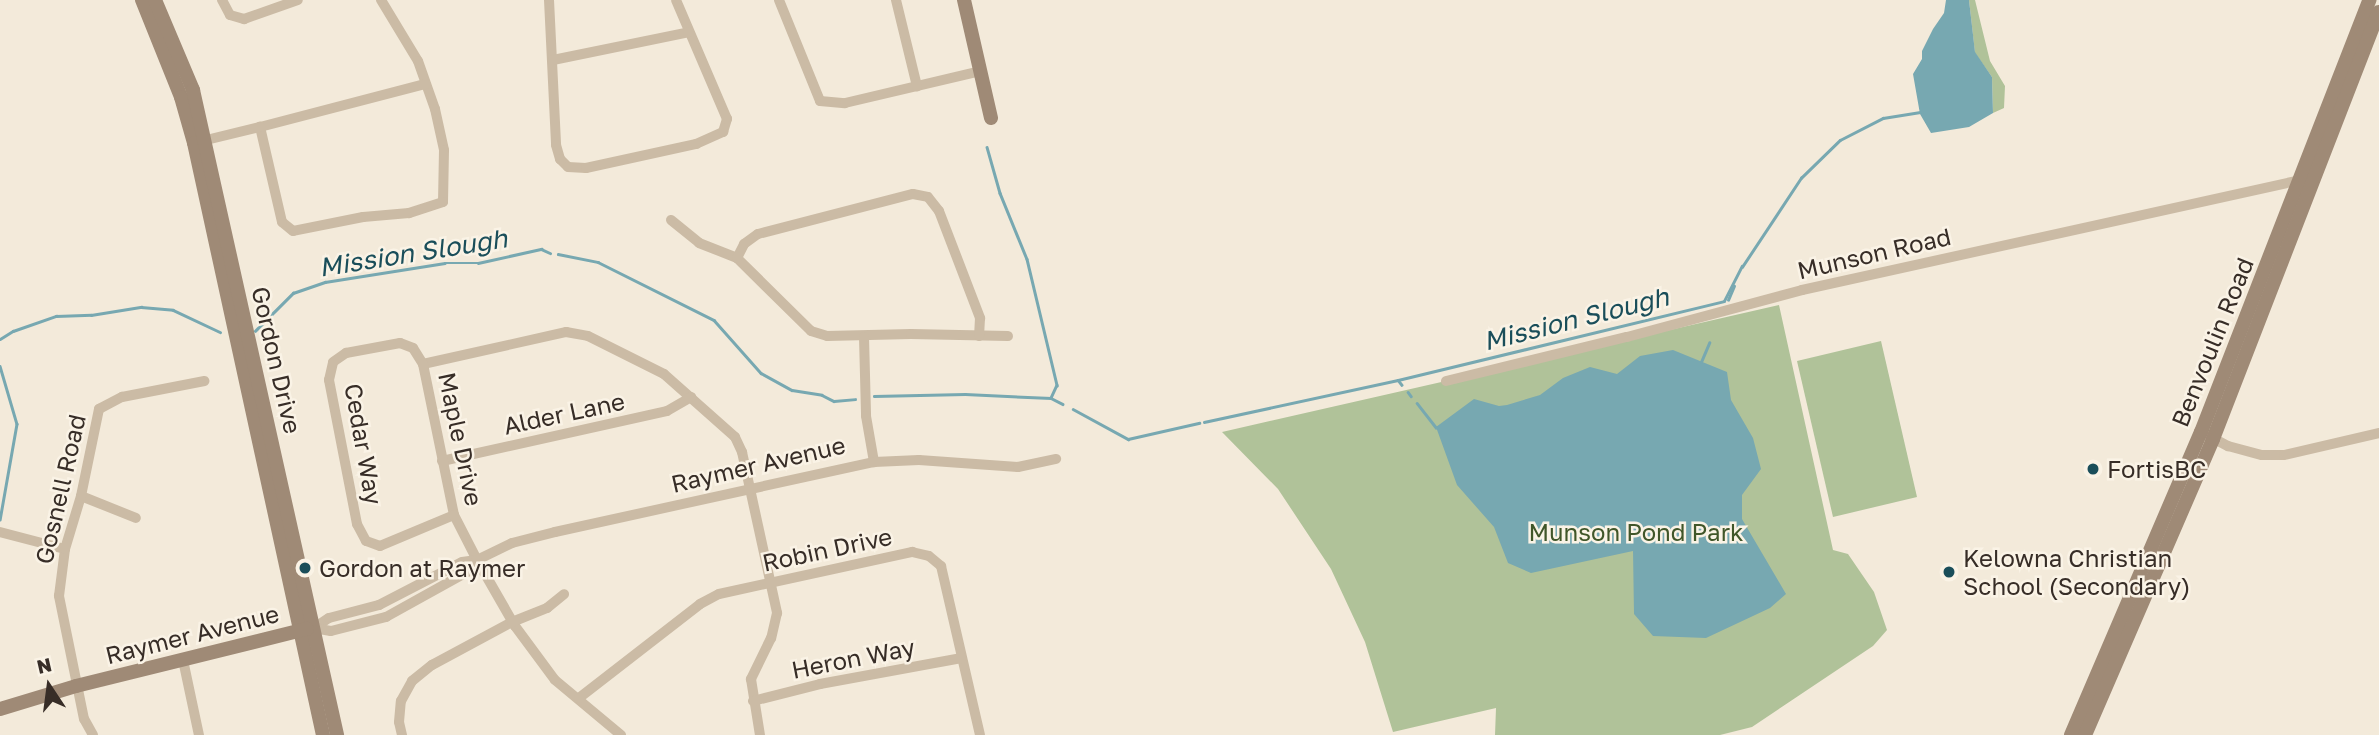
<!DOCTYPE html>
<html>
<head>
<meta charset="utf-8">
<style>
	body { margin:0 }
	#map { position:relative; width:2379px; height:735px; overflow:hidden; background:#f3eada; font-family:"Golos Text",sans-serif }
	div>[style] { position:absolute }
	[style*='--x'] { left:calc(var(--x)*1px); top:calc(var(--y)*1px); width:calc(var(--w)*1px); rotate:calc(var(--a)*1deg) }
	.green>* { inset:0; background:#b0c299 }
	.water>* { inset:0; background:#77a8b1 }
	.stream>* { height:2.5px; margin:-1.25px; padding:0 1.25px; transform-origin:1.25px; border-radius:1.25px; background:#77a8b1 }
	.street>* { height:10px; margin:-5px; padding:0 5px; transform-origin:5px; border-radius:5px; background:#cbbba5 }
	.secondary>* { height:14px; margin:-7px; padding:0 7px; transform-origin:7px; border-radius:7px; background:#9f8a76 }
	.dots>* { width:19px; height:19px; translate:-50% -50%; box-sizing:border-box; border:4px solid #faf3e6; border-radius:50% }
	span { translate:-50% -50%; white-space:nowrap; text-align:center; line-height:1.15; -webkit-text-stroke:5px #faf3e6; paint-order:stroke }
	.street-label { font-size:24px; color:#372d27 }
	.poi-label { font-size:24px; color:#372d27 }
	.left { translate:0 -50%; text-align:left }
	.park-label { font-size:24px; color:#405629 }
	.water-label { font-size:26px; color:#1a4e5a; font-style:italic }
	.north { position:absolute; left:14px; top:651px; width:70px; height:70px; -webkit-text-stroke:5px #faf3e6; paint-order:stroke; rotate:347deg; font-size:19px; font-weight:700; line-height:28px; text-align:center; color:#372d27 }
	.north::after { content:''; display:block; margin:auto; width:24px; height:32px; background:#372d27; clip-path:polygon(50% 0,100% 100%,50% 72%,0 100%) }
</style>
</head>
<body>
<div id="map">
	<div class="green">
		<div style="clip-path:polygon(1969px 0,1975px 0,1990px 61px,2005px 86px,2004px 108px,1993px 113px,1992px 77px,1975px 53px)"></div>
		<div style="clip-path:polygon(1779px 305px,1833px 550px,1848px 554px,1874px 592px,1887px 630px,1873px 646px,1752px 727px,1720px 735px,1495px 735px,1496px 708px,1393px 732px,1365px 642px,1331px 569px,1278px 489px,1222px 432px)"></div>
		<div style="clip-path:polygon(1881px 341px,1917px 497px,1833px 517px,1797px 361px)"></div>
	</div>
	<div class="water">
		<div style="clip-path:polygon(1946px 0,1969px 0,1975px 52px,1992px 77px,1993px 113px,1969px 127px,1931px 133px,1920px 114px,1913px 74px,1922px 59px,1922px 51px,1933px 29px,1944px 13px)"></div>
		<div style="clip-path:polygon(1673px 350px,1727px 372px,1731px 400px,1753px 438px,1761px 469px,1742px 495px,1742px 519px,1786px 594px,1770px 608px,1706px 638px,1653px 636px,1634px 614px,1633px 551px,1531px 573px,1508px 563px,1494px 527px,1457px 485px,1436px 427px,1474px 399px,1499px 406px,1507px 405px,1540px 395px,1563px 378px,1590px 367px,1617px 374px,1640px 356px)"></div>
	</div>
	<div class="stream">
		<div style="--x:987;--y:147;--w:48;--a:74.2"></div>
		<div style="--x:1000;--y:193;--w:71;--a:67.8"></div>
		<div style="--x:1027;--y:259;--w:130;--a:76.6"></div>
		<div style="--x:1057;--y:385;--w:14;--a:115"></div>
		<div style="--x:558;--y:254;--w:41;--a:11.3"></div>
		<div style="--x:598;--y:262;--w:130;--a:26.6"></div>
		<div style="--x:714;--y:320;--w:71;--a:48.4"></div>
		<div style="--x:761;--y:373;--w:35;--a:29"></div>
		<div style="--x:792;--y:390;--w:30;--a:9"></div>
		<div style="--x:822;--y:395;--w:13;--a:27"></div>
		<div style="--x:834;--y:401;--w:21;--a:-5"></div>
		<div style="--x:1742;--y:267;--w:107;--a:-56.5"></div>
		<div style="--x:1801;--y:178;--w:54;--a:-44.3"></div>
		<div style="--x:1840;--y:140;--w:48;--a:-27.1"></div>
		<div style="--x:1883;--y:118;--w:39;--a:-9"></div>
		<div style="--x:1728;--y:300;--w:15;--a:-67"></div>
		<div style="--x:255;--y:331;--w:54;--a:-45"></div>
		<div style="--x:293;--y:293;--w:34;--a:-19"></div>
		<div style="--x:325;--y:282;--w:121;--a:-9"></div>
		<div style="--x:445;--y:263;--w:33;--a:0"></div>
		<div style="--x:478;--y:263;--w:65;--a:-12.5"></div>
		<div style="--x:541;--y:249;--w:10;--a:24"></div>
		<div style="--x:0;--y:339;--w:15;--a:-32"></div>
		<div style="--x:13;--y:331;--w:46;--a:-19.2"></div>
		<div style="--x:56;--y:316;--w:35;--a:-2"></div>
		<div style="--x:91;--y:315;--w:51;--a:-9.1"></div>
		<div style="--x:141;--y:307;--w:32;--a:5"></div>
		<div style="--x:173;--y:310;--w:52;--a:25.1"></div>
		<div style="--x:1701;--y:362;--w:21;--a:-67"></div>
		<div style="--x:0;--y:366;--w:60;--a:73.7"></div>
		<div style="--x:17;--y:424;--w:97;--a:100"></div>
		<div style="--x:1398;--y:380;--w:335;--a:-13.6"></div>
		<div style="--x:1724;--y:301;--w:39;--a:-63"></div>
		<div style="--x:1408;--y:392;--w:5;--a:53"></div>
		<div style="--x:874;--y:396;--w:91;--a:-1.3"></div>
		<div style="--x:965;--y:394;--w:86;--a:2.7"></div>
		<div style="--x:1051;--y:398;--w:13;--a:27"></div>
		<div style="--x:1417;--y:403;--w:31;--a:52"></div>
		<div style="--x:1073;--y:409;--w:63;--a:28.6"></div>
		<div style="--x:1128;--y:439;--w:73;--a:-12.7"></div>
		<div style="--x:1204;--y:422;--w:198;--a:-12.2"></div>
		<div style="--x:1398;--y:380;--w:6;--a:51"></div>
	</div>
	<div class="street">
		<div style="--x:222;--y:0;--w:17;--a:62"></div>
		<div style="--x:230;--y:15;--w:15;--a:16"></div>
		<div style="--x:244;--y:19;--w:57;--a:-19.4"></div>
		<div style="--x:381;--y:0;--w:71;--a:58.8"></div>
		<div style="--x:418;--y:61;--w:51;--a:70.5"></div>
		<div style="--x:435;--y:109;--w:42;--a:77.6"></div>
		<div style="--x:444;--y:150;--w:52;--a:91.1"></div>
		<div style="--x:443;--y:202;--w:36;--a:162"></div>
		<div style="--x:409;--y:213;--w:46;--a:175"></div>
		<div style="--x:363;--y:217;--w:71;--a:168.7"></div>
		<div style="--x:293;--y:231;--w:14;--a:-141"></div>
		<div style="--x:282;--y:222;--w:98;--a:-103"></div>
		<div style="--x:260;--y:127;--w:171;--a:-14.6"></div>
		<div style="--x:549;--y:0;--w:145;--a:87.2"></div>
		<div style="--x:556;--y:145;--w:15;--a:74"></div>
		<div style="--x:560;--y:159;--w:11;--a:45"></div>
		<div style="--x:568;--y:167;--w:18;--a:3"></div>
		<div style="--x:586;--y:168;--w:113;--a:-12.3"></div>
		<div style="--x:696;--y:144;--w:30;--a:-24"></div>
		<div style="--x:723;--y:132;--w:14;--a:-73"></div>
		<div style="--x:727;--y:119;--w:129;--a:-113.2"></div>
		<div style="--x:779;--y:0;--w:109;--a:67.9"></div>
		<div style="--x:820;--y:101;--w:25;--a:5"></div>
		<div style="--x:845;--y:103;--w:139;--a:-13.3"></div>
		<div style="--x:896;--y:0;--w:89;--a:76.3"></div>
		<div style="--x:553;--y:60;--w:139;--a:-11.6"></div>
		<div style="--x:198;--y:142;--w:64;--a:-13.6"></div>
		<div style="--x:671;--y:220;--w:36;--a:39"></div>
		<div style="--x:699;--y:243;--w:41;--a:21.5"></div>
		<div style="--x:737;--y:258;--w:104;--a:44.6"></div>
		<div style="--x:811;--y:331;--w:17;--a:17"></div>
		<div style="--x:827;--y:336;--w:84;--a:-1.4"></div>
		<div style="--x:911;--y:334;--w:97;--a:1.2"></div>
		<div style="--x:737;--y:258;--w:16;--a:-63"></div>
		<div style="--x:744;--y:244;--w:17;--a:-36"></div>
		<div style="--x:758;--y:234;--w:160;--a:-14.5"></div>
		<div style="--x:913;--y:194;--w:15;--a:11"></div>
		<div style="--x:928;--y:197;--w:18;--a:52"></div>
		<div style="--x:939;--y:211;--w:115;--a:69"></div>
		<div style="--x:980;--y:318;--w:18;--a:93"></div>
		<div style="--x:864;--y:337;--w:79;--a:88.5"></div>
		<div style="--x:866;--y:416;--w:47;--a:80.1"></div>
		<div style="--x:423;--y:364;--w:147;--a:-12.6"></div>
		<div style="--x:566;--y:332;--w:22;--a:10"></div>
		<div style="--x:588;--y:336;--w:85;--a:26.6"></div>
		<div style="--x:664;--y:374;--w:95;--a:41.6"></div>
		<div style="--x:735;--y:437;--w:17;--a:65"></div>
		<div style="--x:742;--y:452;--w:165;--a:77.7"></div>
		<div style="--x:777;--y:613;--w:26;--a:103"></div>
		<div style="--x:771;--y:638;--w:46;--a:116"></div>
		<div style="--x:751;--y:679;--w:57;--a:80.9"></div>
		<div style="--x:1446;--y:381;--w:186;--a:-13.7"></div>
		<div style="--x:1627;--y:337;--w:181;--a:-15"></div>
		<div style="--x:1802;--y:290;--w:515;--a:-12.44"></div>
		<div style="--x:2207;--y:435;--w:24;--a:28"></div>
		<div style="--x:2228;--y:446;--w:35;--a:15"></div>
		<div style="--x:2262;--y:455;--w:22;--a:0"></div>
		<div style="--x:2284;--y:455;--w:98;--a:-13"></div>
		<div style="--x:442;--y:461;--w:230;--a:-12.5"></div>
		<div style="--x:667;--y:411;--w:28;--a:-30"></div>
		<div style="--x:81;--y:496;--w:59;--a:21.8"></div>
		<div style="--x:454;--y:515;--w:80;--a:157.3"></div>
		<div style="--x:380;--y:546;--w:15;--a:-160"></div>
		<div style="--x:366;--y:541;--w:19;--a:-118"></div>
		<div style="--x:357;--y:524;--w:147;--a:-101"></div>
		<div style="--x:329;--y:380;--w:18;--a:-77"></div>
		<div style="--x:333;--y:362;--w:16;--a:-35"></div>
		<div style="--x:346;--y:353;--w:55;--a:-10.5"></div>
		<div style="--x:400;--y:343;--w:14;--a:21"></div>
		<div style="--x:413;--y:348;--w:19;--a:58"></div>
		<div style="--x:423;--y:364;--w:154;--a:78.4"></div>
		<div style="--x:454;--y:515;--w:51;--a:62.9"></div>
		<div style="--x:477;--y:560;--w:76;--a:60.1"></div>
		<div style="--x:515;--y:626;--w:67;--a:53.5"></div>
		<div style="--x:555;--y:680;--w:86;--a:39.8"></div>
		<div style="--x:0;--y:532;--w:67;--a:14.7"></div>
		<div style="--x:314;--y:628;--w:18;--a:-34"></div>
		<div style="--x:329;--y:618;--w:52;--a:-14.6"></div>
		<div style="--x:379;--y:605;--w:93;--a:-27.4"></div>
		<div style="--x:462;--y:562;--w:15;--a:-8"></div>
		<div style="--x:477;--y:560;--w:39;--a:-26"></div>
		<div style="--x:512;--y:543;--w:44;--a:-14.3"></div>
		<div style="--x:555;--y:532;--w:327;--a:-12.4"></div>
		<div style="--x:874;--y:462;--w:45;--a:-2.5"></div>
		<div style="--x:919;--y:460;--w:99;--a:4"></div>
		<div style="--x:1018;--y:467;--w:39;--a:-12"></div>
		<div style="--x:314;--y:628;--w:17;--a:10"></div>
		<div style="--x:331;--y:631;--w:57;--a:-14.3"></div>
		<div style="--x:386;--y:617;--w:93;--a:-29.1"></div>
		<div style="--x:467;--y:572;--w:16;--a:-50"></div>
		<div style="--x:183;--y:660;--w:77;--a:78"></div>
		<div style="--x:579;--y:698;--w:153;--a:-37.8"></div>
		<div style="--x:700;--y:604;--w:21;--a:-28"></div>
		<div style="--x:719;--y:594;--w:198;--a:-12.3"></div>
		<div style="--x:912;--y:552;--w:17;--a:13"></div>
		<div style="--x:929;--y:556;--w:16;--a:40"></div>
		<div style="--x:941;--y:566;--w:173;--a:77"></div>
		<div style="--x:753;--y:701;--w:69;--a:-14.2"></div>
		<div style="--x:820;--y:684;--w:144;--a:-10.4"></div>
		<div style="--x:93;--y:735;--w:18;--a:-119"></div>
		<div style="--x:84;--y:719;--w:126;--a:-101.5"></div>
		<div style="--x:59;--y:596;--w:47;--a:-82.7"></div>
		<div style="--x:65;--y:549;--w:55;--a:-73.2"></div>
		<div style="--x:81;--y:496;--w:89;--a:-78.3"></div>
		<div style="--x:99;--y:409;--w:26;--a:-28"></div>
		<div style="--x:122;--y:397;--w:84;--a:-11"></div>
		<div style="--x:402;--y:735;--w:13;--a:-103"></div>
		<div style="--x:399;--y:722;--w:21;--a:-85"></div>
		<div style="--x:401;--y:701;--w:23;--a:-61"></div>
		<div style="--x:412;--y:681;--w:26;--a:-39"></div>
		<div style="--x:432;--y:665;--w:91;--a:-28.3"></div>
		<div style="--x:512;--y:622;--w:38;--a:-22"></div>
		<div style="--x:547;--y:608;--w:22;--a:-39"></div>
	</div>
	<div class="secondary">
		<div style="--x:142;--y:0;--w:105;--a:68.1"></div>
		<div style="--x:181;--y:97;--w:48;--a:74.2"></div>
		<div style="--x:194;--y:143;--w:606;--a:77.71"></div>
		<div style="--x:155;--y:0;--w:98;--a:67.1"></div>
		<div style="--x:193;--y:90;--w:661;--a:77.41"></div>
		<div style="--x:964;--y:0;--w:121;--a:77.1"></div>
		<div style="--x:0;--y:709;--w:79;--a:-16.8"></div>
		<div style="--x:76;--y:686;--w:238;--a:-13.9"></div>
		<div style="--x:2071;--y:735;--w:330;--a:-66.8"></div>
		<div style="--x:2201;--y:432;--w:464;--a:-68.7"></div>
		<div style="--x:2085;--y:735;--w:322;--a:-66.6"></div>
		<div style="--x:2213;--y:439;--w:458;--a:-68.8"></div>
	</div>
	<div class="dots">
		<div style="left:2093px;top:469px;background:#1a4e5a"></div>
		<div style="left:305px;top:568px;background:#1a4e5a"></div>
		<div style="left:1949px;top:572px;background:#1a4e5a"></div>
	</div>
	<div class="street-label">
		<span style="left:1874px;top:253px;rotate:-13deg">Munson Road</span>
		<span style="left:2212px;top:342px;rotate:-68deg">Benvoulin Road</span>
		<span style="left:277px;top:360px;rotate:77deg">Gordon Drive</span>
		<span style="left:564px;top:413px;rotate:-12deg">Alder Lane</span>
		<span style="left:461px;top:439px;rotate:78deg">Maple Drive</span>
		<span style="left:364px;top:444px;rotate:80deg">Cedar Way</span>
		<span style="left:758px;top:464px;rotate:-13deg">Raymer Avenue</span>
		<span style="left:60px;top:489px;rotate:-77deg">Gosnell Road</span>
		<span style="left:827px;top:549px;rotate:-12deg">Robin Drive</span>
		<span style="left:192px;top:634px;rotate:-14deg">Raymer Avenue</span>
		<span style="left:853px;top:658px;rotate:-11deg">Heron Way</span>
	</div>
	<div class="poi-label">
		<span class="left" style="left:2107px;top:469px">FortisBC</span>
		<span class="left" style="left:1963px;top:572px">Kelowna Christian<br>School (Secondary)</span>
		<span class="left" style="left:319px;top:568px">Gordon at Raymer</span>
	</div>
	<div class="park-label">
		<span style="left:1636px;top:532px">Munson Pond Park</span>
	</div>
	<div class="water-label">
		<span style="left:413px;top:253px;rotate:-9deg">Mission Slough</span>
		<span style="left:1576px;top:319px;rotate:-14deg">Mission Slough</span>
	</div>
	<div class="north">N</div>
</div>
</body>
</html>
